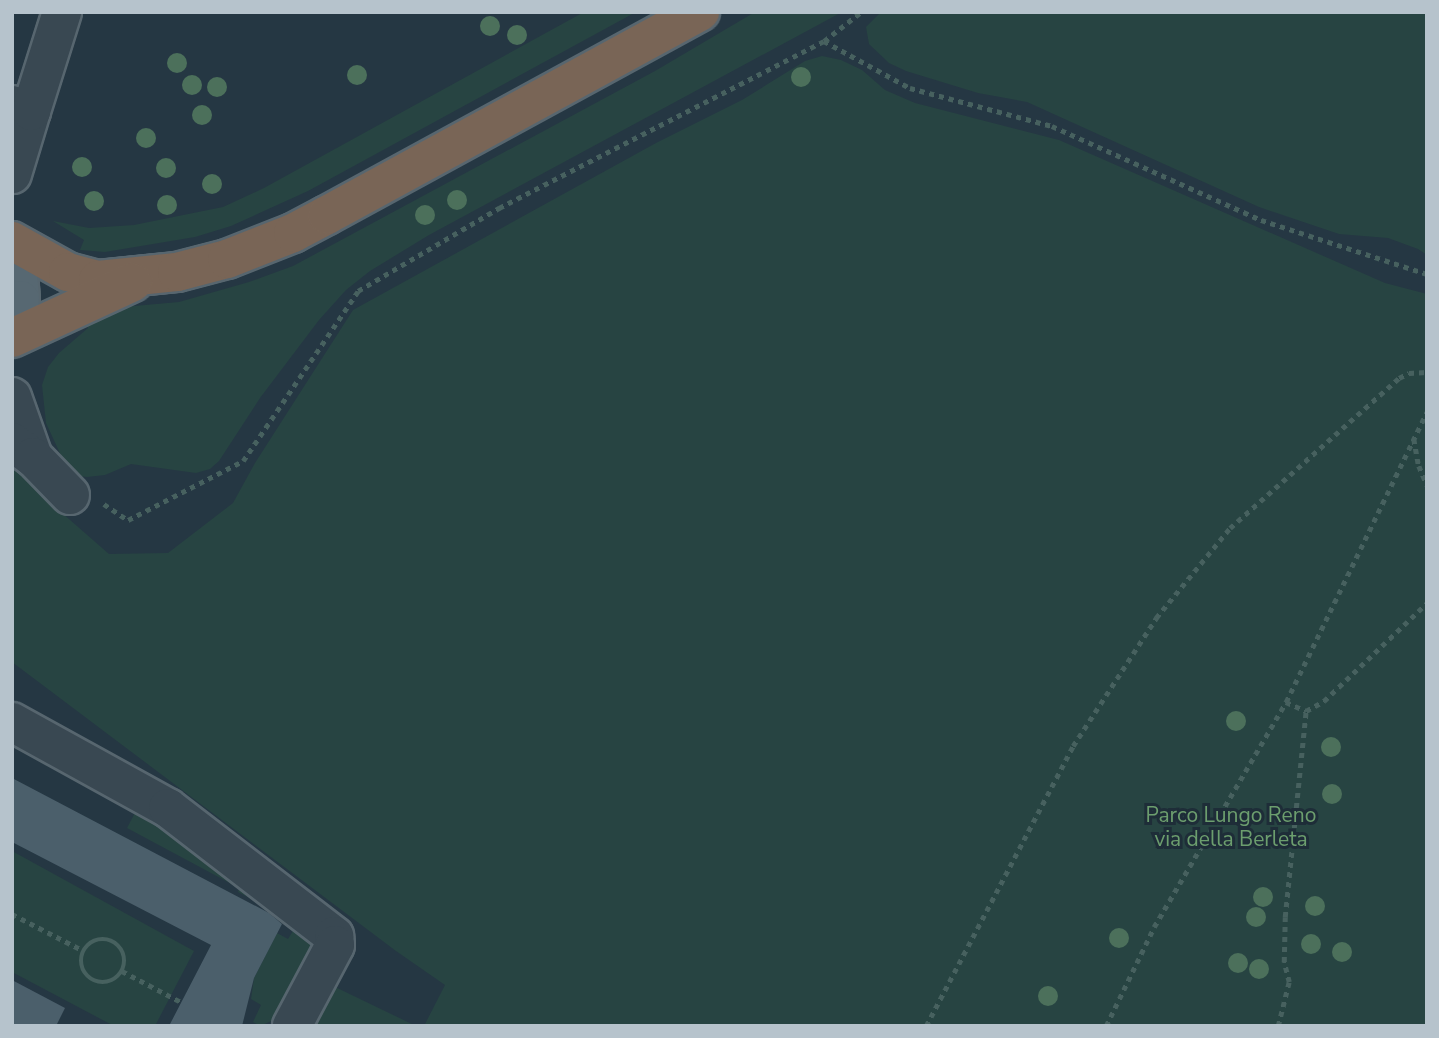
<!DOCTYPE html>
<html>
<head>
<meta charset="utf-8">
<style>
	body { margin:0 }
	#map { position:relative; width:1439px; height:1038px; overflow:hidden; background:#253743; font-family:"Nunito Sans",sans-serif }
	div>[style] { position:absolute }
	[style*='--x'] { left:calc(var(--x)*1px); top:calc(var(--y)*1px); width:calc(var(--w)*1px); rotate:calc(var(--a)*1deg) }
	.green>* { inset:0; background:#274442 }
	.building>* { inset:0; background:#4b5f6b }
	.path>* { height:4.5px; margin-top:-2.25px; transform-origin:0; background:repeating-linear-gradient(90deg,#47615f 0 5px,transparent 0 10px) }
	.path>.ring { margin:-2.25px; padding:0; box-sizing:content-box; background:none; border:4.5px solid #47615f; border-radius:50% }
	.roads { filter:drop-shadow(2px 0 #57666f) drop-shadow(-2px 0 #57666f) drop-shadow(0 2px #57666f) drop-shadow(0 -2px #57666f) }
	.minor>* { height:38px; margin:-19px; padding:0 19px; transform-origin:19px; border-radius:19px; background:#394852 }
	.major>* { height:38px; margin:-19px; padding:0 19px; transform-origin:19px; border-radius:19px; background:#576872 }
	.highway>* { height:38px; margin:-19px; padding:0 19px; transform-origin:19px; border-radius:19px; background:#796556 }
	.trees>* { width:20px; height:20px; margin:-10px; border-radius:50%; background:#4c705b }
	span { translate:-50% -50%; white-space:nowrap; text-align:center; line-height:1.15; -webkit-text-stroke:6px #1e2d38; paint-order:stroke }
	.park-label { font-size:21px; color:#6c9e6e }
	.frame { position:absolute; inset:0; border:14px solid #b6c3cc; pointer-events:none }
</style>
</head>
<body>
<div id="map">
	<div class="green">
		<div style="clip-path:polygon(584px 12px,636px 12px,308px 191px,231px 226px,195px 237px,105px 252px,80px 250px,84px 240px,53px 221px,89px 228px,134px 225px,223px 207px,264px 188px)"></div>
		<div style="clip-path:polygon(755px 12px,842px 12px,429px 235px,370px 271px,346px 290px,319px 320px,260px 398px,219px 461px,210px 469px,196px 473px,131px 464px,105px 475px,87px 477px,72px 475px,64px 462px,46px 423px,42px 385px,48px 367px,59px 353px,88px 328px,83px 316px,123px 307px,179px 302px,249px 282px,293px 266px,655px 71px)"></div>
		<div style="clip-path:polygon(881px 12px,1427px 12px,1427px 255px,1418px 249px,1388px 238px,1339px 234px,1259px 207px,1027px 102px,978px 93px,906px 71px,889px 63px,869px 44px,866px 27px)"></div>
		<div style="clip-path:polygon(822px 56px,841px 60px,862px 70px,885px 90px,915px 103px,1059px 140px,1385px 283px,1427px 294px,1427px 1026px,424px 1026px,445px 985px,396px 951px,12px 662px,12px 458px,54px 506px,109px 554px,168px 553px,233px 503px,255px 463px,353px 310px,656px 143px,742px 100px,805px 61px)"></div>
		<div style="clip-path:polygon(138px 807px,273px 910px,238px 892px,239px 888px,127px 828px)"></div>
		<div style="clip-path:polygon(12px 851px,194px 951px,155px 1026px,114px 1026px,12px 972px)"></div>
		<div style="clip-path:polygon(296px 926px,312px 943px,312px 949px,276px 1019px,260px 1026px,253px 1022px,261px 1005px,251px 999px,254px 978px,277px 933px,288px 939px)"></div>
		<div style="clip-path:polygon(331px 985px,416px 1026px,309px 1026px)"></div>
	</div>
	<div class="building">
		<div style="clip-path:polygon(12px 778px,269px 913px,282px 924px,254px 978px,242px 1026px,169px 1026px,211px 945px,12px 842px)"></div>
		<div style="clip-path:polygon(12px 980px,65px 1008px,56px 1026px,12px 1026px)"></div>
	</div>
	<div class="path">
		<div style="--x:824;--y:41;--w:98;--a:28.7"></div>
		<div style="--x:910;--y:88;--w:147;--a:15"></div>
		<div style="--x:1052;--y:126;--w:229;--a:24.2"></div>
		<div style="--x:1261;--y:220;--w:175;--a:18"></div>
		<div style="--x:1414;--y:439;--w:27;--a:80"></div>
		<div style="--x:1419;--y:466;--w:21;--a:67"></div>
		<div style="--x:104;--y:504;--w:29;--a:34"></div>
		<div style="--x:128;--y:520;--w:129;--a:-27.2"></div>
		<div style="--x:243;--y:461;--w:205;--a:-55.9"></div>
		<div style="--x:358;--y:291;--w:164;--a:-30.5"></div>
		<div style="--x:499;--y:208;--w:365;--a:-27.2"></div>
		<div style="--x:824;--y:41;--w:47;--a:-38.1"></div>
		<div style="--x:1286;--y:702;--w:22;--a:24"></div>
		<div style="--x:1306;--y:711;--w:21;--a:-29"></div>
		<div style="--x:1324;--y:701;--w:142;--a:-43.6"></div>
		<div style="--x:12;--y:914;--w:81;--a:27.2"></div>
		<div class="ring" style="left:81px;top:939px;width:39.5px;height:39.5px"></div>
		<div style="--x:122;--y:971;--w:67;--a:27.7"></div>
		<div style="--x:926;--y:1026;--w:316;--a:-62.3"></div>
		<div style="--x:1073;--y:746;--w:153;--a:-57"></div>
		<div style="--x:1156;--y:618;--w:117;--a:-50.6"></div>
		<div style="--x:1230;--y:528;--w:226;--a:-41.6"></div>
		<div style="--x:1399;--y:378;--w:11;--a:-27"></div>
		<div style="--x:1409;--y:373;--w:18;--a:-3"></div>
		<div style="--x:1106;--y:1026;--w:110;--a:-64.1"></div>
		<div style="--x:1154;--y:927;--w:261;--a:-59.6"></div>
		<div style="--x:1286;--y:702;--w:322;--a:-64.1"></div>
		<div style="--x:1278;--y:1026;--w:45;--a:-76"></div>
		<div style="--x:1289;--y:982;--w:21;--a:-104"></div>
		<div style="--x:1284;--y:962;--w:45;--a:-88.7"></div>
		<div style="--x:1285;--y:917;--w:207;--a:-84.2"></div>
	</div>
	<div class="roads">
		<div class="minor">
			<div style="--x:12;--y:105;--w:20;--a:18"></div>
			<div style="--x:31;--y:111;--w:66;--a:106.8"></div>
			<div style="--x:31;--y:111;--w:104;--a:-72.6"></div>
			<div style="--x:12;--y:397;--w:64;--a:70.7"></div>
			<div style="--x:12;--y:442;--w:26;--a:36"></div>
			<div style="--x:33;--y:457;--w:53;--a:45.8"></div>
			<div style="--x:12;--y:722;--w:178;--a:28.9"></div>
			<div style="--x:168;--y:808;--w:210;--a:37.6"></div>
			<div style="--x:334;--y:936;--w:9;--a:84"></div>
			<div style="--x:335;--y:945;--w:92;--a:118"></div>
		</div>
		<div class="major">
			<div style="--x:12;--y:245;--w:14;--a:69"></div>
			<div style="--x:17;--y:258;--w:42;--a:85.9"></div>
			<div style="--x:20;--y:300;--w:32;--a:104"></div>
		</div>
		<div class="highway">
			<div style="--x:12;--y:241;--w:64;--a:29"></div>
			<div style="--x:68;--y:272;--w:31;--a:15"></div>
			<div style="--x:98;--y:280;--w:79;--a:-5.8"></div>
			<div style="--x:177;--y:272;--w:52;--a:-14.6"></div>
			<div style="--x:227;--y:259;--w:71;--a:-21.5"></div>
			<div style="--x:293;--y:233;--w:38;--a:-28"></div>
			<div style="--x:327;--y:215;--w:425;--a:-28.6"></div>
			<div style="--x:12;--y:338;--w:133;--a:-24.8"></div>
		</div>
	</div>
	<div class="trees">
		<div style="left:490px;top:26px"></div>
		<div style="left:517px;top:35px"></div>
		<div style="left:177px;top:63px"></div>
		<div style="left:357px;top:75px"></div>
		<div style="left:801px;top:77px"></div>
		<div style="left:192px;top:85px"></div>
		<div style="left:217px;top:87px"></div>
		<div style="left:202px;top:115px"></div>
		<div style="left:146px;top:138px"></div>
		<div style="left:82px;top:167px"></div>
		<div style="left:166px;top:168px"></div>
		<div style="left:212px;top:184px"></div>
		<div style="left:457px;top:200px"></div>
		<div style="left:94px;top:201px"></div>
		<div style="left:167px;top:205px"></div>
		<div style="left:425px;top:215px"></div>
		<div style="left:1236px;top:721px"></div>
		<div style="left:1331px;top:747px"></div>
		<div style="left:1332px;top:794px"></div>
		<div style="left:1263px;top:897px"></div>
		<div style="left:1315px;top:906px"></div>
		<div style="left:1256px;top:917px"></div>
		<div style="left:1119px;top:938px"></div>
		<div style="left:1311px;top:944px"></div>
		<div style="left:1342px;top:952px"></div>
		<div style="left:1238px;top:963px"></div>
		<div style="left:1259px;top:969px"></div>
		<div style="left:1048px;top:996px"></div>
	</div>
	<div class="park-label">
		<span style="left:1231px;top:827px">Parco Lungo Reno<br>via della Berleta</span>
	</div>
	<div class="frame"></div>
</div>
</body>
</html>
